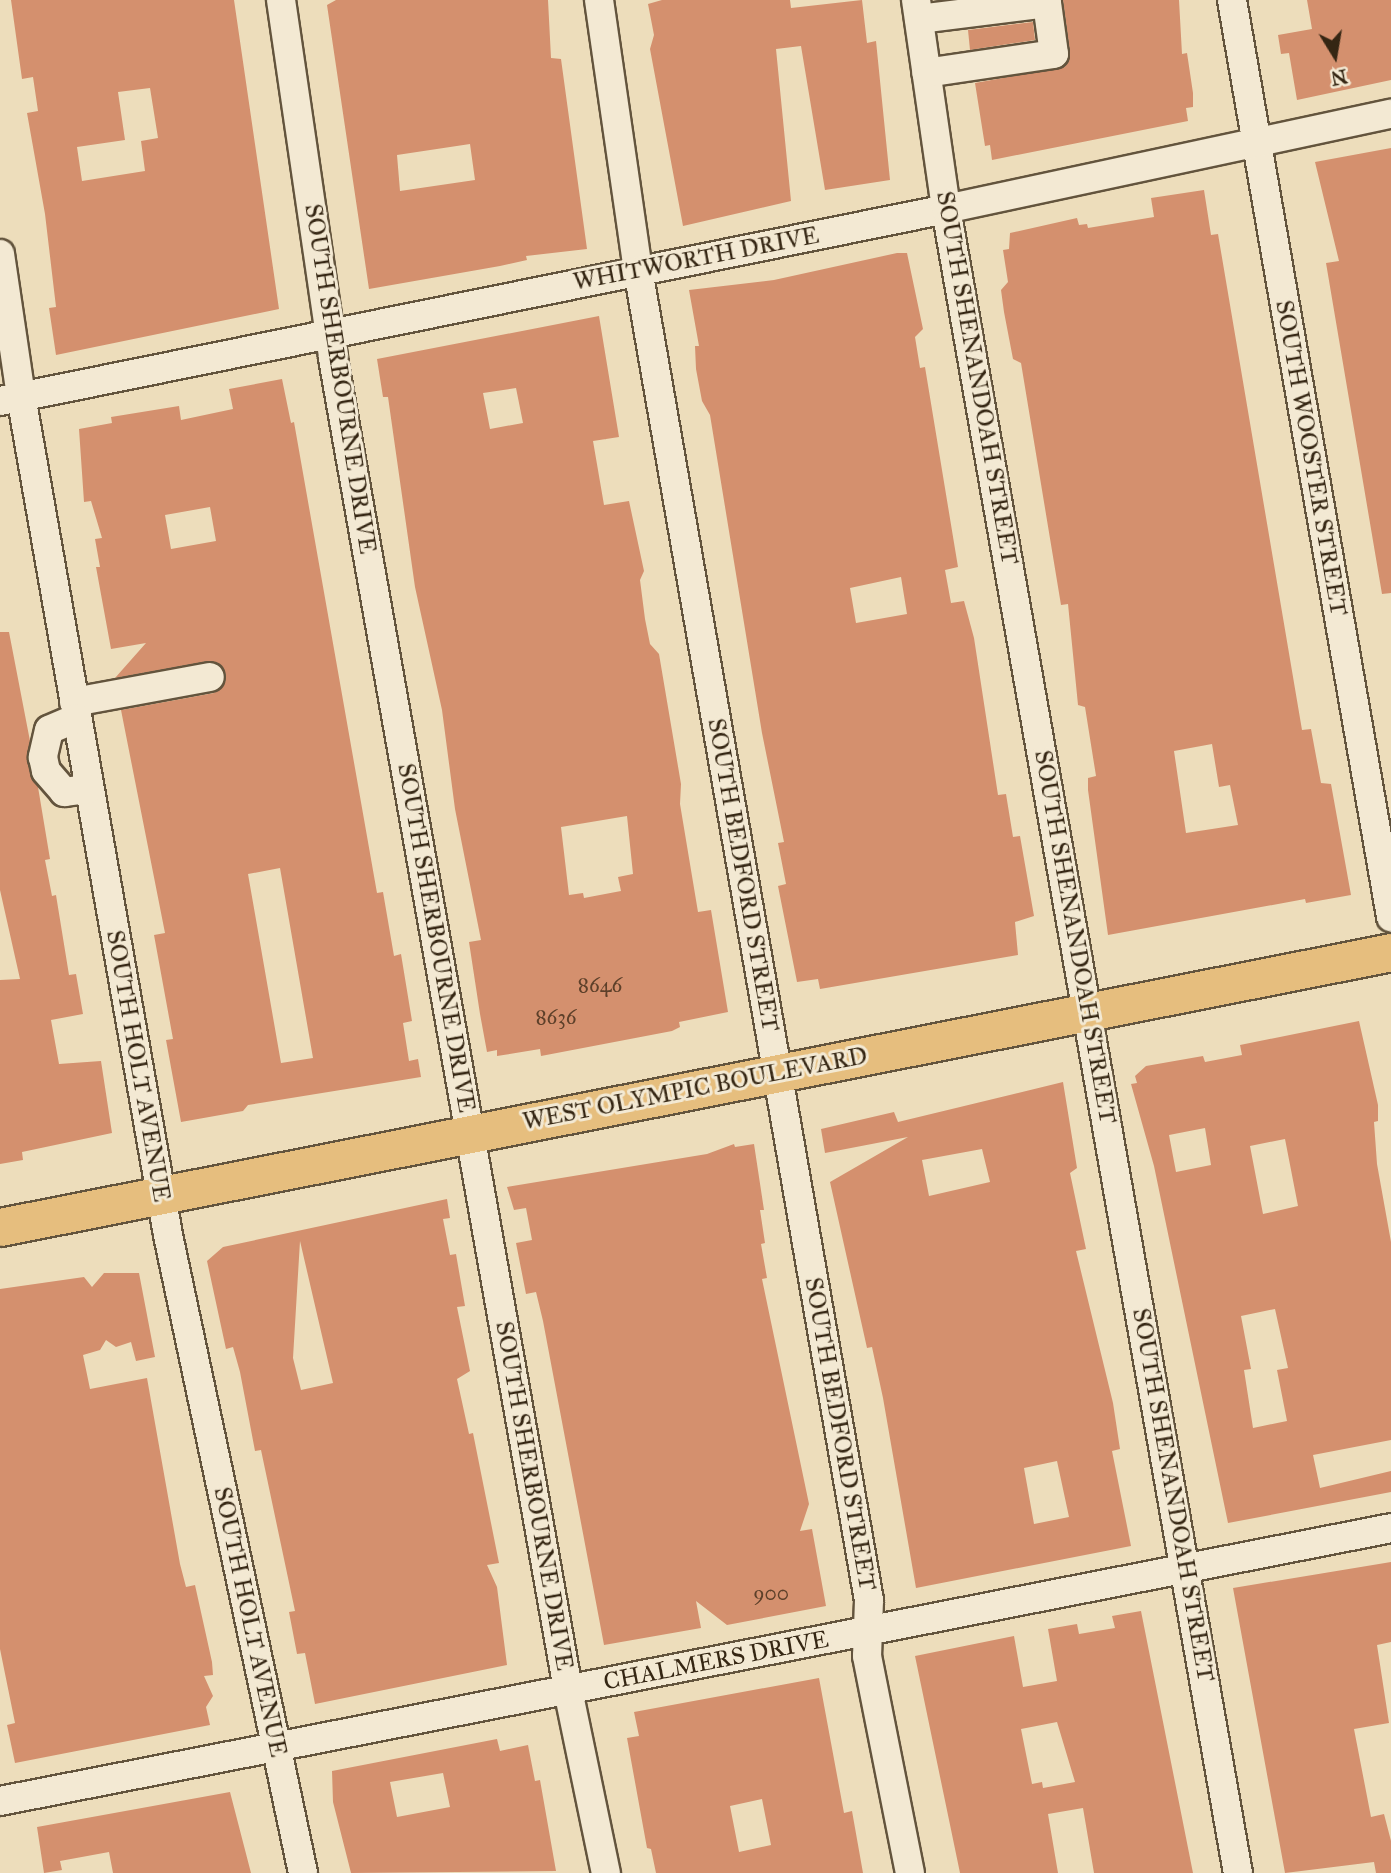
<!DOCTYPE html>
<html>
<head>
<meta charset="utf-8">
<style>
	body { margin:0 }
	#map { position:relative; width:1391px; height:1873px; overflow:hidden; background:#edddbb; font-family:"IM FELL Great Primer",serif }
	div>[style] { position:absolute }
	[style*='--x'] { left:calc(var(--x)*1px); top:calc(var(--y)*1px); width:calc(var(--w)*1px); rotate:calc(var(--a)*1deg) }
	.building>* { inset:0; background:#d4906e }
	.roads { filter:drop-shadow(2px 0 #63543d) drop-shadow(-2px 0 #63543d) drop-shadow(0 2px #63543d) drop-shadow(0 -2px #63543d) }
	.minor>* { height:28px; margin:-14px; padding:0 14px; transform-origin:14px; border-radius:14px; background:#f3e9d3 }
	.major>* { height:37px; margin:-18.5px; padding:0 18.5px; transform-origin:18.5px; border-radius:18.5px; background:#e6be7e }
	span { translate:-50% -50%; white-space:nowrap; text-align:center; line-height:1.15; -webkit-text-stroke:6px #f3e9d3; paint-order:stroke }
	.number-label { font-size:21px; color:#5d402a }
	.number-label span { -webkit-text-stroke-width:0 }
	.street-label { font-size:24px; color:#352613 }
	.north { position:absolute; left:1300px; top:21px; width:70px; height:70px; -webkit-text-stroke:5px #f3e9d3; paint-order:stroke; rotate:169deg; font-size:19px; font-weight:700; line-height:28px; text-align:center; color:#352613 }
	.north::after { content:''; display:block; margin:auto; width:24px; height:32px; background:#352613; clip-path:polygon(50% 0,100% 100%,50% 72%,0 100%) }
</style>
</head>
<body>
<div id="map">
	<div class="building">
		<div style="clip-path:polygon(evenodd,11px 0,234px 0,279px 309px,56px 355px,49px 308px,56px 307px,45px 214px,27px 113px,38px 111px,33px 77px,22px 79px,11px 0,150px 88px,158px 138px,141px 141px,145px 171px,82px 181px,77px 147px,125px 140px,118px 92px,150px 88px)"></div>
		<div style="clip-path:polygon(evenodd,336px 0,548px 0,551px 58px,561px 59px,587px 249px,526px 256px,527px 260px,500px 266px,369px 289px,327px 5px,336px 0,470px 144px,475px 180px,400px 191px,397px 155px,470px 144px)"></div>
		<div style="clip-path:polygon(662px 0,790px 0,791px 8px,862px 0,867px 43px,876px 41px,890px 180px,825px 190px,801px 46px,776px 49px,791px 201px,683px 226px,650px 49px,654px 35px,648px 4px)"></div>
		<div style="clip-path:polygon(1063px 0,1179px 0,1182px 54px,1187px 53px,1193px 93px,1193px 107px,1186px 108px,1188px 121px,992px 160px,990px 145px,985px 146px,975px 83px,1065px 67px,1070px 52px)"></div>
		<div style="clip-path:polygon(1307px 0,1391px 0,1391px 80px,1297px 100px,1289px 53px,1281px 54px,1278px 35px,1312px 29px)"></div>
		<div style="clip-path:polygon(1033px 22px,1035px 40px,970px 50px,968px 30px)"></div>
		<div style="clip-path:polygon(1391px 148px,1391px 593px,1382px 594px,1326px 263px,1339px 261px,1315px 162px)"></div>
		<div style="clip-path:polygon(evenodd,1204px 190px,1211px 235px,1218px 234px,1302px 730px,1311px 729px,1321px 783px,1331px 784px,1351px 895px,1306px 903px,1305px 899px,1108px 935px,1088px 790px,1088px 778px,1096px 776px,1085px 707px,1078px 705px,1068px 604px,1061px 605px,1021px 363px,1013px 359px,1004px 312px,1001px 290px,1008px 282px,1003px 250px,1009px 249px,1010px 233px,1077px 218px,1079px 225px,1087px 224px,1088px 228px,1154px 217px,1151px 198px,1204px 190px,1212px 744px,1219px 787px,1230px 785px,1238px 825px,1186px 833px,1174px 751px,1212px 744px)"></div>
		<div style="clip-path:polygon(evenodd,897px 253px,907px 253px,923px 329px,915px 337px,920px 368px,925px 367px,958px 567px,945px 570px,951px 603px,964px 601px,974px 638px,998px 795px,1006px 794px,1013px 837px,1020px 836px,1034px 916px,1015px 922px,1018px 955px,820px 989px,818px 979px,797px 982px,778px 886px,786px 884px,778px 843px,784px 842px,762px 733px,710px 415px,702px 401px,696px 369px,695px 346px,699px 346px,689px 290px,774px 280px,897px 253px,901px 577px,907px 614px,856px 623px,850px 588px,901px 577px)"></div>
		<div style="clip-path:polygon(evenodd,599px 316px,619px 437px,593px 441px,604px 505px,629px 501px,644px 571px,640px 580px,645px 619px,650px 644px,659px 654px,681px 784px,680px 804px,698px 912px,711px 910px,728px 1012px,679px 1022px,680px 1027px,672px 1031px,541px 1056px,540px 1049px,497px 1056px,497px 1050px,487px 1052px,480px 1014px,469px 942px,481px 940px,455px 809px,442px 710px,415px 587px,388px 397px,383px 397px,377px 359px,599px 316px,516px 388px,523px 423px,490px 429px,483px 393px,516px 388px,599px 316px,627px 816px,633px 874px,618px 877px,621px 891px,584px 898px,583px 893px,569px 895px,561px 827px,627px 816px)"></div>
		<div style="clip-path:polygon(evenodd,282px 379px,291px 423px,294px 422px,377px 893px,383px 892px,394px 956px,401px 954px,412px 1021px,403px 1023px,409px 1061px,418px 1059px,421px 1077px,248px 1105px,243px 1111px,181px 1122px,166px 1040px,173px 1039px,154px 935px,165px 933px,121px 710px,214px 693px,225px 683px,226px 675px,222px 666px,208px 661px,115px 678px,146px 643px,111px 649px,96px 567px,100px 567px,95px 539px,102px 538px,91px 501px,84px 502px,79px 429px,112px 423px,111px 417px,179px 406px,181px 420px,233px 409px,229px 389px,282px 379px,210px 507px,216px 541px,171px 549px,165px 515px,210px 507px,282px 379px,280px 868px,313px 1058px,281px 1063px,248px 874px,280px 868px)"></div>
		<div style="clip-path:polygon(0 632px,9px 632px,30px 741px,27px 760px,38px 787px,50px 859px,45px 860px,52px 896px,56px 895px,69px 975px,76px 974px,83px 1014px,51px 1020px,59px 1064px,101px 1061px,112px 1133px,22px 1152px,23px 1160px,0 1164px,0 980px,20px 979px,0 890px)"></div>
		<div style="clip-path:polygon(evenodd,1359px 1021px,1378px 1105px,1378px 1121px,1374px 1122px,1377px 1164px,1391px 1242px,1391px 1440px,1313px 1455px,1320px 1488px,1391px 1471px,1391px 1492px,1228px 1523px,1154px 1166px,1131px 1084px,1137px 1083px,1135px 1076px,1146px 1066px,1203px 1056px,1205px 1062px,1242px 1055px,1240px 1045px,1359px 1021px,1205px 1128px,1211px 1165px,1176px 1172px,1169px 1135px,1205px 1128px,1359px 1021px,1285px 1139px,1298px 1206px,1263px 1214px,1250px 1146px,1285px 1139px,1359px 1021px,1275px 1309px,1288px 1368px,1277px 1370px,1287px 1421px,1253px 1428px,1244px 1370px,1251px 1369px,1241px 1316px,1275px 1309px)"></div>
		<div style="clip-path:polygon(evenodd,1063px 1082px,1077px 1168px,1070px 1173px,1086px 1249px,1076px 1251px,1113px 1403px,1120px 1449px,1112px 1451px,1131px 1546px,916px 1588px,883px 1398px,872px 1347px,867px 1348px,830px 1182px,908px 1137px,825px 1153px,821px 1129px,894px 1112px,898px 1122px,1063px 1082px,982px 1149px,990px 1182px,929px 1196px,922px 1160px,982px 1149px,1063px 1082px,1057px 1461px,1069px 1517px,1034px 1524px,1024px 1468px,1057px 1461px)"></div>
		<div style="clip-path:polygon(734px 1144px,735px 1147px,754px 1144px,764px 1210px,760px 1210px,765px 1243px,761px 1244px,767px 1278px,762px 1279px,809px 1504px,800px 1531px,812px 1529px,826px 1606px,727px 1625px,696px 1601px,701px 1628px,604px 1645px,543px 1321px,536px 1292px,526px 1294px,516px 1243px,532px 1240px,526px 1208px,514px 1210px,507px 1187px,707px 1154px)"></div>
		<div style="clip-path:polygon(evenodd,447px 1199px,450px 1218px,443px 1219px,450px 1255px,456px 1254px,465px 1306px,457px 1307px,470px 1371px,457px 1379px,469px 1434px,473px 1433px,499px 1563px,487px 1565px,497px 1587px,507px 1665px,315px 1704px,305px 1653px,297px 1654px,289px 1612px,295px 1611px,261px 1450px,255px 1451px,240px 1372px,233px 1347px,226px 1349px,207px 1261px,223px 1247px,447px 1199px,300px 1241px,333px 1383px,301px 1390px,293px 1358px,300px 1241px)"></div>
		<div style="clip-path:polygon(104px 1273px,139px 1273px,155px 1357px,136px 1361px,131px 1342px,116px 1347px,106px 1340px,100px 1350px,83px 1355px,90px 1389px,147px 1378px,180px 1564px,186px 1587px,195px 1585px,212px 1662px,213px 1675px,204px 1676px,213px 1696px,206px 1707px,210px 1725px,15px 1763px,7px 1725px,15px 1723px,0 1649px,0 1289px,84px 1277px,92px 1287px)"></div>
		<div style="clip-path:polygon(1391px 1562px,1391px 1642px,1377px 1645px,1389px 1723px,1354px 1729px,1371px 1817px,1384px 1814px,1391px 1841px,1391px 1873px,1376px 1873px,1374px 1862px,1285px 1873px,1233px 1588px)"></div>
		<div style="clip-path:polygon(evenodd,1141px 1611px,1193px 1873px,1094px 1873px,1083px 1808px,1048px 1814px,1058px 1873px,960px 1873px,915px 1656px,1014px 1636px,1023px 1687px,1057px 1681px,1048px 1629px,1077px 1624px,1079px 1634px,1115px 1628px,1112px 1616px,1141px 1611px,1057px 1722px,1075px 1782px,1043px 1788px,1042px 1782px,1032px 1784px,1021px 1729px,1057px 1722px)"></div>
		<div style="clip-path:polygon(evenodd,819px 1678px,844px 1813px,852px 1811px,863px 1873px,656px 1873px,651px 1849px,647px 1848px,627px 1738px,639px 1736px,634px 1712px,819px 1678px,762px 1799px,771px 1845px,739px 1852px,730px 1806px,762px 1799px)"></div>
		<div style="clip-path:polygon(evenodd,497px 1739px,500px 1751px,528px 1745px,535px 1781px,540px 1780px,556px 1871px,351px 1873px,333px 1802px,332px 1771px,497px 1739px,443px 1773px,450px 1807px,397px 1817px,390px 1782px,443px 1773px)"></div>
		<div style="clip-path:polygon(230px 1792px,251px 1873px,113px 1873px,109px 1852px,60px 1861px,62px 1870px,44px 1873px,37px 1827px)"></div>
	</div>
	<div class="roads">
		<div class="minor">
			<div style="--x:281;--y:0;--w:362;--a:81.7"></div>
			<div style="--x:333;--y:358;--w:1353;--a:79.99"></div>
			<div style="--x:568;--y:1690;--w:187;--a:78.3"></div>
			<div style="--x:599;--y:0;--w:273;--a:81.8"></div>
			<div style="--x:638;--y:270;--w:1350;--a:80.15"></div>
			<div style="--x:869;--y:1600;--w:56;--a:92"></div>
			<div style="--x:867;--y:1656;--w:221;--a:78.8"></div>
			<div style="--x:916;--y:0;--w:211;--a:81.8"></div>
			<div style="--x:946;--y:209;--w:1689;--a:80.05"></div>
			<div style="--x:1232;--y:0;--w:931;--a:80.16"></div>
			<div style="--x:919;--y:19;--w:129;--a:-7.1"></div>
			<div style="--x:1047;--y:3;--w:51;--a:82.2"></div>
			<div style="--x:1054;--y:54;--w:129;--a:171.6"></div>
			<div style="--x:0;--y:254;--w:144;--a:81.6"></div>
			<div style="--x:21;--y:396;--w:852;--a:80.06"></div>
			<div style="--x:168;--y:1235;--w:652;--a:78.05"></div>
			<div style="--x:0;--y:401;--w:965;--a:-11.47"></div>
			<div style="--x:946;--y:209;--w:455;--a:-12.1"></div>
			<div style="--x:74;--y:702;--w:138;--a:-10.4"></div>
			<div style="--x:77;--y:718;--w:30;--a:157"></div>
			<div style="--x:49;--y:730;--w:28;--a:103"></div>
			<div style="--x:43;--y:757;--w:14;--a:78"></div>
			<div style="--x:46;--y:771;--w:28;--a:49"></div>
			<div style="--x:64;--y:792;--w:25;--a:-7"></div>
			<div style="--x:0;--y:1801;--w:1418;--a:-11.1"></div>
		</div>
		<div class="major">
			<div style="--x:0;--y:1227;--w:1418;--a:-11.18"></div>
		</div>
	</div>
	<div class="number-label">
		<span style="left:600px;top:985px">8646</span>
		<span style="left:556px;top:1017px">8636</span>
		<span style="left:771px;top:1593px">900</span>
	</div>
	<div class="street-label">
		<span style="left:696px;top:259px;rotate:-11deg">WHITWORTH DRIVE</span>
		<span style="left:977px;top:378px;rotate:80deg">SOUTH SHENANDOAH STREET</span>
		<span style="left:340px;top:379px;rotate:81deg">SOUTH SHERBOURNE DRIVE</span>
		<span style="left:1311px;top:458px;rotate:80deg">SOUTH WOOSTER STREET</span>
		<span style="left:743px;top:875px;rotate:80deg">SOUTH BEDFORD STREET</span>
		<span style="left:1075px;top:937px;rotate:80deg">SOUTH SHENANDOAH STREET</span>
		<span style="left:436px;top:938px;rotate:80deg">SOUTH SHERBOURNE DRIVE</span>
		<span style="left:138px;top:1066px;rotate:80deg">SOUTH HOLT AVENUE</span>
		<span style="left:695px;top:1089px;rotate:-11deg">WEST OLYMPIC BOULEVARD</span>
		<span style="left:840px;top:1434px;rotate:80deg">SOUTH BEDFORD STREET</span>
		<span style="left:1173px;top:1495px;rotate:80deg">SOUTH SHENANDOAH STREET</span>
		<span style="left:534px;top:1496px;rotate:80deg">SOUTH SHERBOURNE DRIVE</span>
		<span style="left:250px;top:1622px;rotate:78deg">SOUTH HOLT AVENUE</span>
		<span style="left:716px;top:1661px;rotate:-11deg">CHALMERS DRIVE</span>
	</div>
	<div class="north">N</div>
</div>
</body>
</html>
